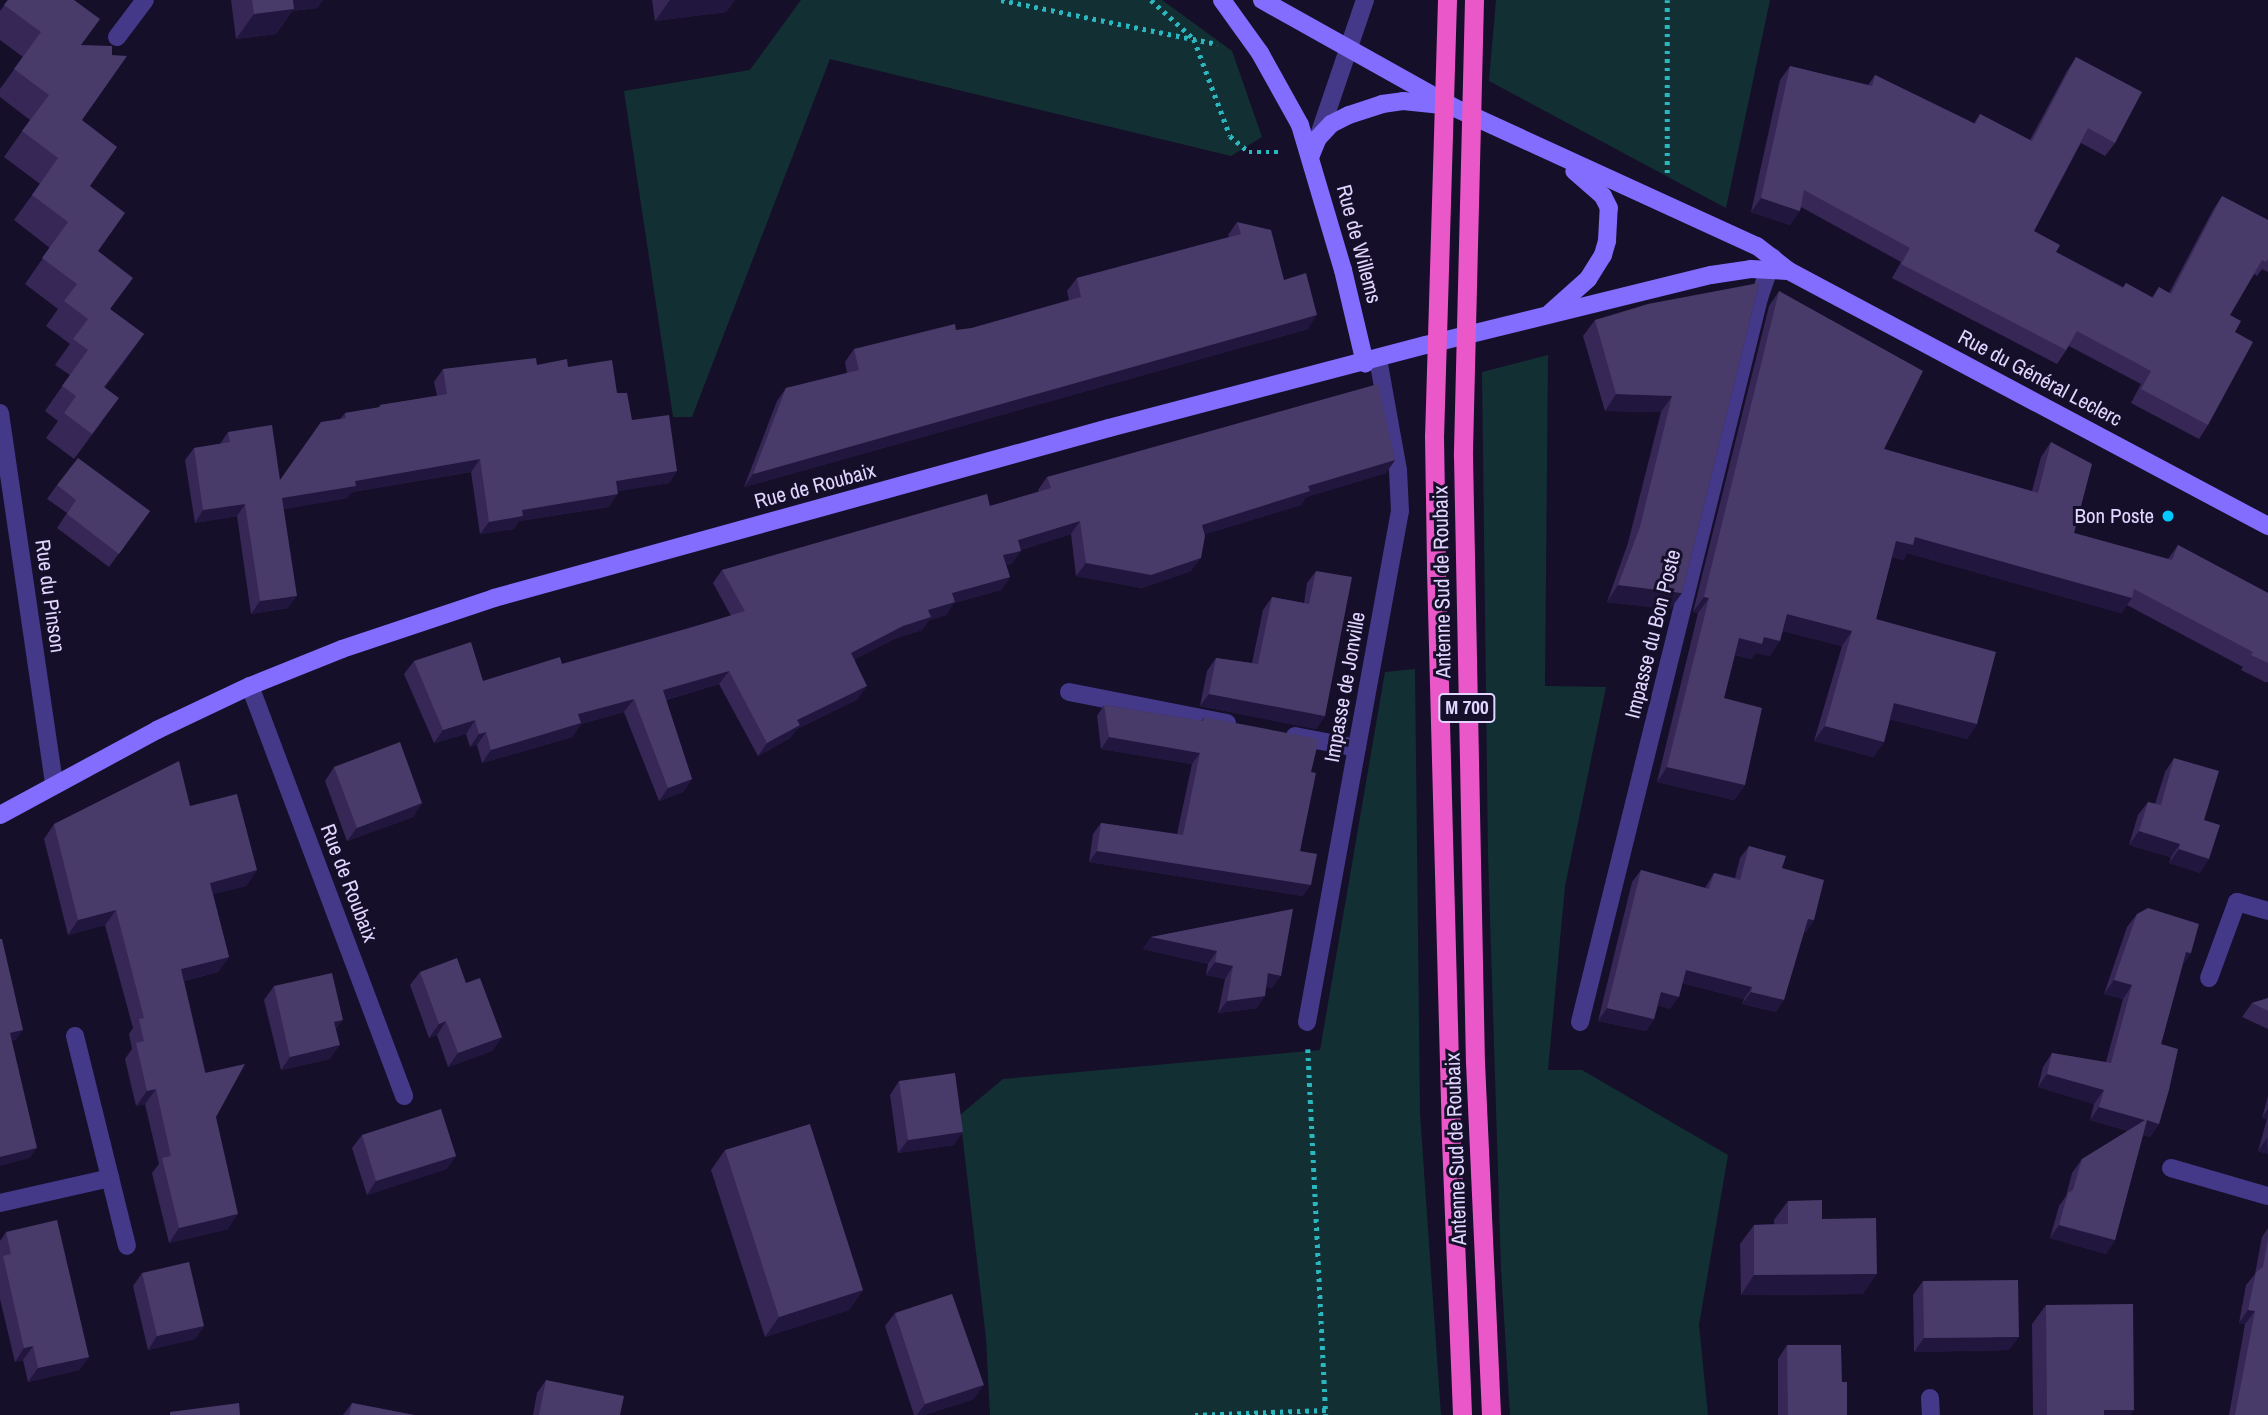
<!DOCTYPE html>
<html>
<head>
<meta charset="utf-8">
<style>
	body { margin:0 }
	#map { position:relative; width:2268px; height:1415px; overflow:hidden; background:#160f29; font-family:"Archivo Narrow",sans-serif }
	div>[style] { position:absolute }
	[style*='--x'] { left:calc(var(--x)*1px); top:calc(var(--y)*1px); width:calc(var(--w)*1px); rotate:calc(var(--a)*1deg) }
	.green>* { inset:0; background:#123033 }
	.path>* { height:4.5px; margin-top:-2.25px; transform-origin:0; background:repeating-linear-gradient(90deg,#2bb7bf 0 3.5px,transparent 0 8.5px) }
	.service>* { height:18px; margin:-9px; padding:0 9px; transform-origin:9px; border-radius:9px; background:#443889 }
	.minor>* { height:18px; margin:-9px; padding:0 9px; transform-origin:9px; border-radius:9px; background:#443889 }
	.secondary>* { height:18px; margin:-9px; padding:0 9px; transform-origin:9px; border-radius:9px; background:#826dff }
	.trunk>* { height:19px; margin:-9.5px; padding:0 9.5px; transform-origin:9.5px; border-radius:9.5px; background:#ea57c8 }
	.wall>* { inset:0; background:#362757 }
	.shaded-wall>* { inset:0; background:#21163d }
	.building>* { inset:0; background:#483a69 }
	.dots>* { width:19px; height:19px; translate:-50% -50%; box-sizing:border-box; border:4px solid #160f29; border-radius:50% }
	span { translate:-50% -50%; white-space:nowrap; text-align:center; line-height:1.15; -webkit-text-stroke:6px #160f29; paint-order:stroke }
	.shield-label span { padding:2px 5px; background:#160f29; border:2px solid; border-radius:5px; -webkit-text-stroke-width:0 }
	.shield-label { font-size:19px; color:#e0d6ff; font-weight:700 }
	.street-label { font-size:21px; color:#e0d6ff }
	.poi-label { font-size:21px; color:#e0d6ff }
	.right { translate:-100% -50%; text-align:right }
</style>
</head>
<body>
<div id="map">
	<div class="green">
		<div style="clip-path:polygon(801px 0,1162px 0,1232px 51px,1262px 137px,1231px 156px,830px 59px,692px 417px,673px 417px,624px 91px,750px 70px)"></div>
		<div style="clip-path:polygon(1496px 0,1770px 0,1726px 208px,1489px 81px)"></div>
		<div style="clip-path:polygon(1548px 355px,1545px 686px,1606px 687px,1565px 886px,1548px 1070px,1582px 1070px,1728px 1155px,1699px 1325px,1708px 1415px,1510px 1415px,1501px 1268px,1488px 853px,1482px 372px)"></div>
		<div style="clip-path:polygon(1415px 669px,1420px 1114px,1441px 1415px,990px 1415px,986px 1338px,960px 1115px,1003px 1079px,1320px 1050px,1385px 672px)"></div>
	</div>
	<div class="path">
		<div style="--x:1001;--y:0;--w:221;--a:11.5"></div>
		<div style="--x:1151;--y:0;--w:58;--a:42.2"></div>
		<div style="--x:1194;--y:39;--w:103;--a:69.6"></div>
		<div style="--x:1230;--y:136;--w:25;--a:40"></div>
		<div style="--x:1249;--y:152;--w:30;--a:0"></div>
		<div style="--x:1667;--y:173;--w:173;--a:-90"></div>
		<div style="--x:1308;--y:1049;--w:366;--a:87.2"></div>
		<div style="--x:1195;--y:1415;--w:131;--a:-2.2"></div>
	</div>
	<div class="service">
		<div style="--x:1069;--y:692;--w:161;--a:11.1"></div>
		<div style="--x:1295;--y:736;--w:63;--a:11"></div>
	</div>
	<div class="minor">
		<div style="--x:117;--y:37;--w:46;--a:-52.9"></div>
		<div style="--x:1318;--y:138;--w:146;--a:-71.2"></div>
		<div style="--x:0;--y:413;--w:376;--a:81.7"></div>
		<div style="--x:250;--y:686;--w:438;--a:69.4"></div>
		<div style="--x:2209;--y:978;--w:81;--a:-69.8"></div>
		<div style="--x:2237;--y:902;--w:32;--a:16"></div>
		<div style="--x:1307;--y:1022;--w:519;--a:-79.69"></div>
		<div style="--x:1400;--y:511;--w:41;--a:-92.8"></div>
		<div style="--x:1398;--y:470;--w:113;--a:-100.2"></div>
		<div style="--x:1580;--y:1022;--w:746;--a:-76.11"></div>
		<div style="--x:1759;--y:298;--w:43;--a:-71.1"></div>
		<div style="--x:75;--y:1036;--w:216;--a:76.1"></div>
		<div style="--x:2171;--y:1168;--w:101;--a:16.1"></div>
		<div style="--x:0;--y:1203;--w:113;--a:-12.8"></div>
		<div style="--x:1930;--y:1398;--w:17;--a:87"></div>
	</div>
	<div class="secondary">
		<div style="--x:1222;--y:0;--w:65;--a:54.4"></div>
		<div style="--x:1260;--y:53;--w:82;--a:60.9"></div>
		<div style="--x:1300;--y:125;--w:151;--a:73.5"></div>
		<div style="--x:1343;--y:270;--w:96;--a:76.7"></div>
		<div style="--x:1262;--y:0;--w:221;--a:29.2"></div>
		<div style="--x:1455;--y:108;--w:332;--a:24.6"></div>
		<div style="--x:1757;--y:246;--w:41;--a:38"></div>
		<div style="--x:1789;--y:271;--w:543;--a:28.03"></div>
		<div style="--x:1311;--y:155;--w:18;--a:-68"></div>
		<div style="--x:1318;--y:138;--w:19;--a:-47"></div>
		<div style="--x:1331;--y:124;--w:20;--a:-27"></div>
		<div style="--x:1349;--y:115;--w:35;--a:-18"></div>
		<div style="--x:1382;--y:104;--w:21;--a:-8"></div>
		<div style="--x:1403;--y:101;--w:39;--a:6"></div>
		<div style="--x:1550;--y:313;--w:51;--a:-41.8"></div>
		<div style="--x:1588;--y:279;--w:28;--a:-58"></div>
		<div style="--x:1603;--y:255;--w:15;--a:-74"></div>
		<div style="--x:1607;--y:241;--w:33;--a:-87"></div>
		<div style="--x:1609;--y:208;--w:13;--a:-117"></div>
		<div style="--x:1603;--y:196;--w:38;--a:-139"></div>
		<div style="--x:0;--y:815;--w:179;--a:-28.4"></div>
		<div style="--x:157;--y:730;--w:103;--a:-25.3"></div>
		<div style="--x:250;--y:686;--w:99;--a:-21.9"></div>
		<div style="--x:342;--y:649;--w:160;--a:-18.5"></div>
		<div style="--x:494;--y:598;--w:638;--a:-15.45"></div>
		<div style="--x:1109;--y:428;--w:328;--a:-14.7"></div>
		<div style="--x:1426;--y:345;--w:293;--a:-13.8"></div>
		<div style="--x:1711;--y:275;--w:40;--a:-8.5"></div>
		<div style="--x:1751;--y:269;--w:38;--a:3"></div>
	</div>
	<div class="trunk">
		<div style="--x:1447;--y:0;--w:436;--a:91.7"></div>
		<div style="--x:1434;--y:436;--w:134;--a:89.1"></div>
		<div style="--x:1436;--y:570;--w:570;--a:88.49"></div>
		<div style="--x:1451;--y:1140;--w:275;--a:87.7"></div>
		<div style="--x:1474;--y:0;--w:456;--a:91.4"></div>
		<div style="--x:1463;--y:456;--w:606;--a:88.87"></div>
		<div style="--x:1475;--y:1062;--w:353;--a:87.4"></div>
	</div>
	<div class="wall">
		<div style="clip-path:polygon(8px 0,82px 45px,82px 120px,98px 251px,111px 310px,144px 334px,105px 387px,101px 423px,74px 459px,46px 438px,58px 421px,45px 411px,70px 375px,55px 365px,70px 344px,46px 326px,58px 309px,25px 284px,50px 248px,14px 220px,40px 184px,4px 157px,30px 120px,0 97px,0 89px,23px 57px,0 40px,0 11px)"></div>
		<div style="clip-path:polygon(231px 0,323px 0,317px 8px,292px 11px,276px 34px,236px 39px)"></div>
		<div style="clip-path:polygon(652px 0,735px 0,726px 12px,655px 21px)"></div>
		<div style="clip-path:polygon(2076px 57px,2115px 143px,2105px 156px,2081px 143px,2034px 231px,2056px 252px,2123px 287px,2126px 283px,2152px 297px,2159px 287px,2169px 293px,2213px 210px,2222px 196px,2268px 220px,2268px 272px,2262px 269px,2257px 276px,2254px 274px,2230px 315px,2235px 332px,2208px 425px,2199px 439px,2131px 403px,2141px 384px,2069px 346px,2057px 364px,1892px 278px,1901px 262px,1801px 207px,1790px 225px,1751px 212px,1780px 80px,1790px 66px,1868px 85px,1875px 75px,1974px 123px,1980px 114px,2030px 140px,2067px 71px)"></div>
		<div style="clip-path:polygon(1237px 222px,1284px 280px,1308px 329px,744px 487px,777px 401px,786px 388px,847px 373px,845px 362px,854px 349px,972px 328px,1069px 300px,1067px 291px,1077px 278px,1229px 237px,1228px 235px)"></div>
		<div style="clip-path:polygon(1759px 283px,1682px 593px,1670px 609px,1607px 602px,1628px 543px,1661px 412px,1605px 411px,1583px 336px,1595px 320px)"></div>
		<div style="clip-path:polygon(1779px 291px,1884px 449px,2032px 491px,2041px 457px,2051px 442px,2074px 533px,2168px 559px,2178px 545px,2268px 593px,2268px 682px,2265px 682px,2241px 670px,2243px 667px,2127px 605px,2121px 613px,1907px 553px,1903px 560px,1892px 557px,1876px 619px,1977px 724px,1967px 739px,1890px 719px,1884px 742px,1873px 757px,1814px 741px,1842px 646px,1783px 631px,1770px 656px,1756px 653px,1751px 659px,1735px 655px,1724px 698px,1745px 785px,1734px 800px,1657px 782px,1698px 613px,1693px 612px,1769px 306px)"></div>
		<div style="clip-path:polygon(537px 365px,568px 367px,617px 393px,632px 420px,677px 471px,669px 483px,617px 491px,609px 507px,519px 521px,514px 529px,480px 534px,471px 472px,352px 492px,347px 498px,284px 509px,288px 608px,251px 614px,237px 516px,195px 523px,185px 460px,194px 448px,220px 444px,228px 432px,280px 480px,340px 419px,345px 413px,378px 408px,380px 405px,437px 396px,434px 382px,443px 369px)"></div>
		<div style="clip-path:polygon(1395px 460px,1386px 473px,1306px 497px,1301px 505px,1205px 534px,1191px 571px,1142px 588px,1076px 576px,1071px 534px,1020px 550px,1012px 564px,1006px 565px,1010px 577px,1001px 590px,954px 603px,946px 615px,929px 620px,922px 630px,894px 639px,855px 659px,858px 699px,797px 729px,790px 738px,758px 756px,719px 684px,666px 700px,692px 779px,683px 792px,659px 801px,624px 712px,581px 724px,572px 737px,482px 763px,477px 745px,470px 747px,466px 734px,434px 743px,404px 674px,414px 661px,483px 681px,562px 664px,731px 616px,713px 583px,722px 570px,990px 506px,1039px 492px,1038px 490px,1047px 477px)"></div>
		<div style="clip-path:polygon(57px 485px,150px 511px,109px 567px,57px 528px,67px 513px,47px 499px)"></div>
		<div style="clip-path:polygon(1316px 571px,1325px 716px,1316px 729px,1200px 706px,1207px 671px,1216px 658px,1252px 663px,1263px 610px,1272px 597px,1304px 603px,1307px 583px)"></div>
		<div style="clip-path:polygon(1104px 705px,1201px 721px,1204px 717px,1311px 772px,1300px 851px,1303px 896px,1089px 862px,1093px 834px,1101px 823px,1177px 834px,1192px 764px,1101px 749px,1097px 716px)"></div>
		<div style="clip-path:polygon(2174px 758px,2204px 820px,2200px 873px,2169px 863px,2171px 857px,2129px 845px,2138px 815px,2148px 802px,2155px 804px,2165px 772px)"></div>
		<div style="clip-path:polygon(334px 767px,422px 803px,413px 817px,347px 841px,325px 781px)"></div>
		<div style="clip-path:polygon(190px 806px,257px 870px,246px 886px,213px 894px,229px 957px,218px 972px,184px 981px,216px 1117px,228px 1229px,169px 1243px,152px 1173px,159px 1164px,145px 1104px,136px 1106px,125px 1059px,132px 1049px,129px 1034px,133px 1028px,105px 925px,68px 935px,44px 839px,54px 824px)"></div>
		<div style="clip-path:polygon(1749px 846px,1782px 868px,1814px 920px,1806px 932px,1804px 932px,1776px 1012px,1742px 1004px,1744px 999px,1682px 983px,1670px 1009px,1658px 1005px,1654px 1019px,1646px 1031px,1598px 1021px,1632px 882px,1641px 870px,1705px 888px,1714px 873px,1735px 878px,1740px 858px)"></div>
		<div style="clip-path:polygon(1293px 909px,1272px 988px,1266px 987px,1257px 1008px,1218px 1013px,1225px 979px,1206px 975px,1208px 964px,1143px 949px,1151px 937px)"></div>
		<div style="clip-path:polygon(2137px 914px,2191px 953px,2183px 964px,2161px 1044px,2159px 1124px,2150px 1137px,2143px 1135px,2115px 1240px,2106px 1254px,2050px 1238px,2059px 1206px,2066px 1196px,2072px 1173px,2082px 1159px,2128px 1131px,2090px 1120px,2094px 1104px,2038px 1087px,2043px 1067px,2052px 1053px,2106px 1062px,2123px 999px,2104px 994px,2127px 927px)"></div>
		<div style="clip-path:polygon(420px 972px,502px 1037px,492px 1051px,448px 1067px,437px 1035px,429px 1038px,410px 985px)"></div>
		<div style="clip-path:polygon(274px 986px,336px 1030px,330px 1059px,281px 1070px,264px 1000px)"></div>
		<div style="clip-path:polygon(2268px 998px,2268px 1029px,2242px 1017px,2252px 1003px)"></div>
		<div style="clip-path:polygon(899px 1081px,954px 1145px,898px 1153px,890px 1095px)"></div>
		<div style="clip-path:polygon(2268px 1096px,2268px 1154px,2258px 1151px,2267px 1119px,2262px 1118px)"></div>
		<div style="clip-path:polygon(362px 1135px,456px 1156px,446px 1169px,367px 1195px,352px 1148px)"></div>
		<div style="clip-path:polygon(725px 1150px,863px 1290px,849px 1310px,765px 1337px,711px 1170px)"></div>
		<div style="clip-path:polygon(1788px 1201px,1822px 1219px,1863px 1294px,1741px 1295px,1740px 1244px,1754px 1225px,1774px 1224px,1774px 1220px)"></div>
		<div style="clip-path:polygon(2268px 1228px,2268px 1415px,2229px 1415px,2245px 1324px,2239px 1323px,2246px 1285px,2255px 1274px,2262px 1237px)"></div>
		<div style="clip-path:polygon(6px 1232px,89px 1357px,79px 1370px,28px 1382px,23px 1360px,15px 1362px,0 1299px,0 1241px)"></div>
		<div style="clip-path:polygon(142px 1273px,204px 1326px,195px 1339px,148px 1350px,133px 1286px)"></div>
		<div style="clip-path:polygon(1923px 1281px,2009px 1350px,1914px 1352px,1913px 1295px)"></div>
		<div style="clip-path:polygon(2046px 1305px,2130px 1415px,2033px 1415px,2032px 1324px)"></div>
		<div style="clip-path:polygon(895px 1313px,974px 1399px,924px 1415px,914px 1415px,885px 1326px)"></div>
		<div style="clip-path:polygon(1787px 1345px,1847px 1415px,1778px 1415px,1778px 1359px)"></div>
		<div style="clip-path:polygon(546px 1380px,620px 1415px,533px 1415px,537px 1393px)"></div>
		<div style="clip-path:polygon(352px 1403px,414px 1415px,343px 1415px)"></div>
	</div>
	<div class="shaded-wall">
		<div style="clip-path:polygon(284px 0,323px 0,317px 8px,292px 11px,276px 34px,236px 39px,254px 14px)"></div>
		<div style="clip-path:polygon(670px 0,735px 0,726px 12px,655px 21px)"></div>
		<div style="clip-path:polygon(1761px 198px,1800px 211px,1790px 225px,1751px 212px)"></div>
		<div style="clip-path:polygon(1317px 315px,1308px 329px,744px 487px,753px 474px)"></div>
		<div style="clip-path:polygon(144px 334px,126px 360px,87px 412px,104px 387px)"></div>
		<div style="clip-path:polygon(1616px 394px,1672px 396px,1661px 412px,1605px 411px)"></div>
		<div style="clip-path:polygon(119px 398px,101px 423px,74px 459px,92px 434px)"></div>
		<div style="clip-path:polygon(480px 459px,471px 472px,352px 492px,347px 498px,274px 511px,282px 498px,355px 481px)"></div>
		<div style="clip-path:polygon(1395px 460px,1386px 473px,1306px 497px,1301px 505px,1193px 538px,1202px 525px,1308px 486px)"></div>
		<div style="clip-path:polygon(677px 471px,669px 483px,607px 493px,616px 481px)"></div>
		<div style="clip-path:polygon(618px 494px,609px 507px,519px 521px,514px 529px,480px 534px,489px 522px,522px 510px)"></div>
		<div style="clip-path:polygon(245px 504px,237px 516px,195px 523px,203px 510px)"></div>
		<div style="clip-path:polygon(1080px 521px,1071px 534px,1009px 553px,1018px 540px)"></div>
		<div style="clip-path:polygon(1915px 537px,2132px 598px,2121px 613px,1907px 553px,1903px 560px,1886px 556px,1896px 541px)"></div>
		<div style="clip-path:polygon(1021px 551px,1012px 564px,994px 568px,1003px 555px)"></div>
		<div style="clip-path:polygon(1201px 558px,1191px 571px,1142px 588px,1076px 576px,1086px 563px)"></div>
		<div style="clip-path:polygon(1010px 577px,1001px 590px,954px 603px,946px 615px,929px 620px,922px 630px,894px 639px,842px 666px,851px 653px,928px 610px,952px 593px)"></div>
		<div style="clip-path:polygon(1618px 585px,1682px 593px,1670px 609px,1607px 602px)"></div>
		<div style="clip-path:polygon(297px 596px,288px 608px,251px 614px,260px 601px)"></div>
		<div style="clip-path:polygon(1704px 597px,1709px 598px,1698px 613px,1693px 612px)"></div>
		<div style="clip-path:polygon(1787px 614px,1852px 631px,1842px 646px,1776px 629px)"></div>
		<div style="clip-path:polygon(1764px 637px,1780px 641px,1770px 656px,1756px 653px,1751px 659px,1729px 653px,1739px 638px)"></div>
		<div style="clip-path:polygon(729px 671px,719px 684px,654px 703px,663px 690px)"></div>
		<div style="clip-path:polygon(867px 686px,858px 699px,797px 729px,790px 738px,758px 756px,767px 743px,797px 720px)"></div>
		<div style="clip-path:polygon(1209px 694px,1325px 716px,1316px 729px,1200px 706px)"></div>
		<div style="clip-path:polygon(634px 699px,624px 712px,581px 724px,572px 737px,482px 763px,491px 750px,578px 714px)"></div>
		<div style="clip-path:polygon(1894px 703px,1977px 724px,1967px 739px,1883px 718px)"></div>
		<div style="clip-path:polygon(475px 720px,466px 734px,434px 743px,443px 730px)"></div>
		<div style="clip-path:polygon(1825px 726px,1884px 742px,1873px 757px,1814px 741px)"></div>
		<div style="clip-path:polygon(486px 732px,477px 745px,470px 747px,479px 734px)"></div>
		<div style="clip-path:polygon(1109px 737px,1200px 753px,1192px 764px,1101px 749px)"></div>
		<div style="clip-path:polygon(1667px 767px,1745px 785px,1734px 800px,1657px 782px)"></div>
		<div style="clip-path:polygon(692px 779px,683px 792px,659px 801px,668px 788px)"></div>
		<div style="clip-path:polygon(422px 803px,413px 817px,347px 841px,357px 828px)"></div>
		<div style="clip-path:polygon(2139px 831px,2180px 844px,2171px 857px,2129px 845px)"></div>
		<div style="clip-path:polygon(2179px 849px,2209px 859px,2200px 873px,2169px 863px)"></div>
		<div style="clip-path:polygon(1097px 851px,1311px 885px,1303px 896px,1089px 862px)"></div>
		<div style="clip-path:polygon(257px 870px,246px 886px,199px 898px,210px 883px)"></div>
		<div style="clip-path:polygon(116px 910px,105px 925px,68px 935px,78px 920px)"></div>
		<div style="clip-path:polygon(1808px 919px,1814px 920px,1806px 932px,1799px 931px)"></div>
		<div style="clip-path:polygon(1151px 937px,1217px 951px,1208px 964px,1143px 949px)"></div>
		<div style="clip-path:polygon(2186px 952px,2191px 953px,2181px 966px)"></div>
		<div style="clip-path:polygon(229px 957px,218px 972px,171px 984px,181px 969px)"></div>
		<div style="clip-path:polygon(1215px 962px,1233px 966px,1225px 979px,1206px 975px)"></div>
		<div style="clip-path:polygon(1686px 970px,1752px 987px,1744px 999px,1678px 982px)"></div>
		<div style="clip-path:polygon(1268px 973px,1281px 976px,1272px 988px,1259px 986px)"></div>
		<div style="clip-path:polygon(2114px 980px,2132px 985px,2123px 999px,2104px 994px)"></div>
		<div style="clip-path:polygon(1661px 992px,1679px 997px,1670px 1009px,1652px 1004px)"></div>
		<div style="clip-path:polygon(1751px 992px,1784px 1000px,1776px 1012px,1742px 1004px)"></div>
		<div style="clip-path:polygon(1265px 996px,1257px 1008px,1218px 1013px,1227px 1001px)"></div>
		<div style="clip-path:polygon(1607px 1008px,1654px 1019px,1646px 1031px,1598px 1021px)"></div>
		<div style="clip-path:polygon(343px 1020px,333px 1033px,334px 1022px)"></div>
		<div style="clip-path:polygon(446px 1021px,437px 1035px,429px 1038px,439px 1024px)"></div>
		<div style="clip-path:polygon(23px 1030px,16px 1040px,3px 1043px,10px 1033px)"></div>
		<div style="clip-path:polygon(502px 1037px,492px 1051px,448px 1067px,458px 1053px)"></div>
		<div style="clip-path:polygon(340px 1045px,330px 1059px,281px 1070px,290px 1057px)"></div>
		<div style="clip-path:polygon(2047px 1074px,2104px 1090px,2094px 1104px,2038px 1087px)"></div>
		<div style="clip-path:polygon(156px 1089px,145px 1104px,136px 1106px,147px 1091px)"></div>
		<div style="clip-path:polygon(2099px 1107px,2145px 1120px,2136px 1133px,2090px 1120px)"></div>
		<div style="clip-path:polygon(2268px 1109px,2268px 1117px,2267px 1119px,2262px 1118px)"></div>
		<div style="clip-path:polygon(2147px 1120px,2159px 1124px,2150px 1137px,2137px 1134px)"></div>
		<div style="clip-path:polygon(963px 1132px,954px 1145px,898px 1153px,908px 1140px)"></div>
		<div style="clip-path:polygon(2267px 1138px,2268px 1154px,2258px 1151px)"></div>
		<div style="clip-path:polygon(37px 1148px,30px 1158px,0 1166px,0 1157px)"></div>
		<div style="clip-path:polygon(456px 1156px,446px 1169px,367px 1195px,376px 1181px)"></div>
		<div style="clip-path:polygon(238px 1214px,228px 1229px,169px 1243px,179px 1228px)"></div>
		<div style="clip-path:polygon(2059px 1225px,2115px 1240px,2106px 1254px,2050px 1238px)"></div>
		<div style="clip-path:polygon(1877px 1274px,1863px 1294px,1741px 1295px,1754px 1275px)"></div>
		<div style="clip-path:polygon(863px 1290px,849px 1310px,765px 1337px,779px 1317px)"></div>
		<div style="clip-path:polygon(2248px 1310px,2255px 1311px,2245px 1324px,2239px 1323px)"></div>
		<div style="clip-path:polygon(204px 1326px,195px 1339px,148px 1350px,157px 1336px)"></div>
		<div style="clip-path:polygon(2019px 1337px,2009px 1350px,1914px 1352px,1924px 1338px)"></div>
		<div style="clip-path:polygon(33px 1346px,23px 1360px,15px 1362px,24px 1348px)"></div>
		<div style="clip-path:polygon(89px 1357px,79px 1370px,28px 1382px,38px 1368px)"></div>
		<div style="clip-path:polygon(984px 1385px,974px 1399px,924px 1415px,917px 1415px,925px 1404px)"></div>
		<div style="clip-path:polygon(2104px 1410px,2134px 1410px,2130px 1415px,2100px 1415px)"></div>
	</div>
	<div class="building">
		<div style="clip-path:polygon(8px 0,74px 0,100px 19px,81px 45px,112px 46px,112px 55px,127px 56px,82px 120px,117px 147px,90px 186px,125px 213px,98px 251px,133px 278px,110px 309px,144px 334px,104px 387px,119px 398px,92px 434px,64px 413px,76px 396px,62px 386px,88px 350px,73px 339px,88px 319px,64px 301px,77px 284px,42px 258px,68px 222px,32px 195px,58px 158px,22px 131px,49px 95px,14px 69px,41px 32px,4px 5px)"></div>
		<div style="clip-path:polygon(252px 0,293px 0,294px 9px,254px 14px)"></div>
		<div style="clip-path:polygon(2076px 57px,2142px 92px,2115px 143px,2088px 128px,2034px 231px,2060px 245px,2056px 252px,2123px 288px,2126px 283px,2153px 298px,2159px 287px,2171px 294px,2222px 196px,2268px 220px,2268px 259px,2266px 262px,2262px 260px,2230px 315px,2241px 321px,2235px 332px,2253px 342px,2208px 425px,2141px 389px,2151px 371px,2077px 331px,2066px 350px,1901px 264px,1910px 248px,1804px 190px,1800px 211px,1761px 198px,1790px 66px,1872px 86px,1875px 75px,1975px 124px,1980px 114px,2032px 141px)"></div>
		<div style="clip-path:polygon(1237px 222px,1271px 230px,1284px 280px,1306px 273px,1317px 315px,753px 474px,786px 388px,859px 370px,854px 349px,955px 324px,956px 330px,972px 328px,1081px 297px,1077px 278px,1241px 234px)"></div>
		<div style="clip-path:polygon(1759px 283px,1682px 593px,1618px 585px,1640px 527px,1672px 396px,1616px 394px,1595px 320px,1648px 304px)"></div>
		<div style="clip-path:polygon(1779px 291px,1923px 371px,1884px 449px,2038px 493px,2051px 442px,2092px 464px,2074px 533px,2172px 560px,2178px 545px,2268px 593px,2268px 663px,2251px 655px,2253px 652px,2134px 589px,2132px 598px,1915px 537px,1913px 545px,1896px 541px,1876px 619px,1996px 652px,1977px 724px,1894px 703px,1884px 742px,1825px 726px,1852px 631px,1787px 614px,1780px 641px,1764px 637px,1762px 644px,1739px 638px,1724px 698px,1762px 708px,1745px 785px,1667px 767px,1709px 598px,1704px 597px)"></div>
		<div style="clip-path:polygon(536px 358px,537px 365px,567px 359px,568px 367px,612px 360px,617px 393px,627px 393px,632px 420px,669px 415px,677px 471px,616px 481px,618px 494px,522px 510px,523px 516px,489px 522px,480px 459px,355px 481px,356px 486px,282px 498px,297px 596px,260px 601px,245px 504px,203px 510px,194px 448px,230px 442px,228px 432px,272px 425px,280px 480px,321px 422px,346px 418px,345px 413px,380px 407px,380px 405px,447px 394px,443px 369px)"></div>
		<div style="clip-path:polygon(1378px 384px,1395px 460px,1308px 486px,1310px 491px,1202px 525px,1205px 536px,1201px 558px,1151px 575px,1086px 563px,1080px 521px,1018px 540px,1021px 551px,1003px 555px,1010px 577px,952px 593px,955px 602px,928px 610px,931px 617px,903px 626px,851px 653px,867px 686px,797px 720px,800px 725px,767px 743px,729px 671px,663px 690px,692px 779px,668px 788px,634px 699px,578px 714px,581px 723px,491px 750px,486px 732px,479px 734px,475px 720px,443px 730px,414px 661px,471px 642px,483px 681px,560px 657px,562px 664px,693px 627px,745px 611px,722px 570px,987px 494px,990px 506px,1051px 488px,1047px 477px)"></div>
		<div style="clip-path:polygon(78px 458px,150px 511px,119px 554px,67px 514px,76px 500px,57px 485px)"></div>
		<div style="clip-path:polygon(1316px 571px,1352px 577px,1325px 716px,1209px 694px,1216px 658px,1258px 664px,1272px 597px,1309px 604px)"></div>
		<div style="clip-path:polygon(1104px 705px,1203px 721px,1204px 717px,1319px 739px,1311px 772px,1316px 773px,1300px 851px,1317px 854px,1311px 885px,1097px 851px,1101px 823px,1183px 835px,1200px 753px,1109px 737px)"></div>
		<div style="clip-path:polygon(400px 742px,422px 803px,357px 828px,334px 767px)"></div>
		<div style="clip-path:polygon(2174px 758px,2219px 771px,2204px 820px,2220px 825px,2209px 859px,2179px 849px,2180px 844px,2139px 831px,2148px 802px,2161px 805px)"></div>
		<div style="clip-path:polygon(179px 761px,190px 806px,237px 794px,257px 870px,210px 883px,229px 957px,181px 969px,205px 1073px,245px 1064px,216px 1117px,238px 1214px,179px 1228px,162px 1158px,171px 1156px,156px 1089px,147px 1091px,136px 1043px,144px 1041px,139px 1019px,144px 1018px,116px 910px,78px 920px,54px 824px)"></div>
		<div style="clip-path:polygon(1749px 846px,1786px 856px,1782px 868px,1824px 880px,1814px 920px,1808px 919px,1784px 1000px,1751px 992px,1752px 987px,1686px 970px,1679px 997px,1661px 992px,1654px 1019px,1607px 1008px,1641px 870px,1709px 889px,1714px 873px,1740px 880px)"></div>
		<div style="clip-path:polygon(2148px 908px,2199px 924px,2191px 953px,2186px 952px,2161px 1044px,2178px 1049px,2169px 1090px,2159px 1124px,2147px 1120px,2115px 1240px,2059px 1225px,2068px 1193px,2073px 1190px,2082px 1159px,2145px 1120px,2099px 1107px,2104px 1090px,2047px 1074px,2052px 1053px,2111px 1063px,2132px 985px,2114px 980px,2137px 914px)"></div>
		<div style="clip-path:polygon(1293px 909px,1281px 976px,1268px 973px,1265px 996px,1227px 1001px,1233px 966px,1215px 962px,1217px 951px,1151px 937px)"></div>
		<div style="clip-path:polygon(0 939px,2px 939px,23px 1030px,10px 1033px,37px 1148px,0 1157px)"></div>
		<div style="clip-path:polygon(457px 958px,466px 983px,480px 978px,502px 1037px,458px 1053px,446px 1021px,439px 1024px,420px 972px)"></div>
		<div style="clip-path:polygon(332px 973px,343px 1020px,334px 1022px,340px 1045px,290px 1057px,274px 986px)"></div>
		<div style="clip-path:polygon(2268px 998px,2268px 1011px,2252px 1003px)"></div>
		<div style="clip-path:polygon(955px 1073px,963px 1132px,908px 1140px,899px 1081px)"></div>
		<div style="clip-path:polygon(441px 1109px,456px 1156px,376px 1181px,362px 1135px)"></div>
		<div style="clip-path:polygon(810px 1124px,863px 1290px,779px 1317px,725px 1150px)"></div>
		<div style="clip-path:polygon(1822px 1200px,1822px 1219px,1876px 1218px,1877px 1274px,1754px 1275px,1754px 1225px,1788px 1224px,1788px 1201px)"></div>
		<div style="clip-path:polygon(57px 1220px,89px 1357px,38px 1368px,33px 1346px,24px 1348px,3px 1256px,11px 1254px,6px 1232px)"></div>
		<div style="clip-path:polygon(2268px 1239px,2268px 1415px,2235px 1415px,2255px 1311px,2248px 1310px,2256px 1272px,2263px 1267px)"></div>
		<div style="clip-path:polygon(189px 1262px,204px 1326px,157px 1336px,142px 1273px)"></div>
		<div style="clip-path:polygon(2018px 1280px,2019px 1337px,1924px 1338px,1923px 1281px)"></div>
		<div style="clip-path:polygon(952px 1294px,984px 1385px,925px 1404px,895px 1313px)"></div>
		<div style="clip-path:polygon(2133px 1304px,2134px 1410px,2104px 1410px,2104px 1415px,2047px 1415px,2046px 1305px)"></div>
		<div style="clip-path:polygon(1787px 1345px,1841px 1345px,1842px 1382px,1847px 1382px,1847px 1415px,1788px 1415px)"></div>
		<div style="clip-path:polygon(546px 1380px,624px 1396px,620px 1415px,539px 1415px)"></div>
		<div style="clip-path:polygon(239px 1403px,240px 1415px,170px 1415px,170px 1412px)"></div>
		<div style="clip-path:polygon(352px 1403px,414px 1415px,349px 1415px)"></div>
	</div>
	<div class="dots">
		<div style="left:2168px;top:516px;background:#02c9ff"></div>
	</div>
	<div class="shield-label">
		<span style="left:1467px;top:708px">M 700</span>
	</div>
	<div class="street-label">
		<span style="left:1359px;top:244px;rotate:75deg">Rue de Willems</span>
		<span style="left:2040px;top:378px;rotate:28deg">Rue du Général Leclerc</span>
		<span style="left:815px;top:486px;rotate:-15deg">Rue de Roubaix</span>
		<span style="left:1442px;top:582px;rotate:-91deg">Antenne Sud de Roubaix</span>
		<span style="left:50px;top:596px;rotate:82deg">Rue du Pinson</span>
		<span style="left:1653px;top:634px;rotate:-76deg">Impasse du Bon Poste</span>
		<span style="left:1345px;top:687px;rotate:-80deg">Impasse de Jonville</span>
		<span style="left:349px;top:883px;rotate:69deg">Rue de Roubaix</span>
		<span style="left:1456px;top:1149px;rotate:-92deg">Antenne Sud de Roubaix</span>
	</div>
	<div class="poi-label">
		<span class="right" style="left:2154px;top:516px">Bon Poste</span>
	</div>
</div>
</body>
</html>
